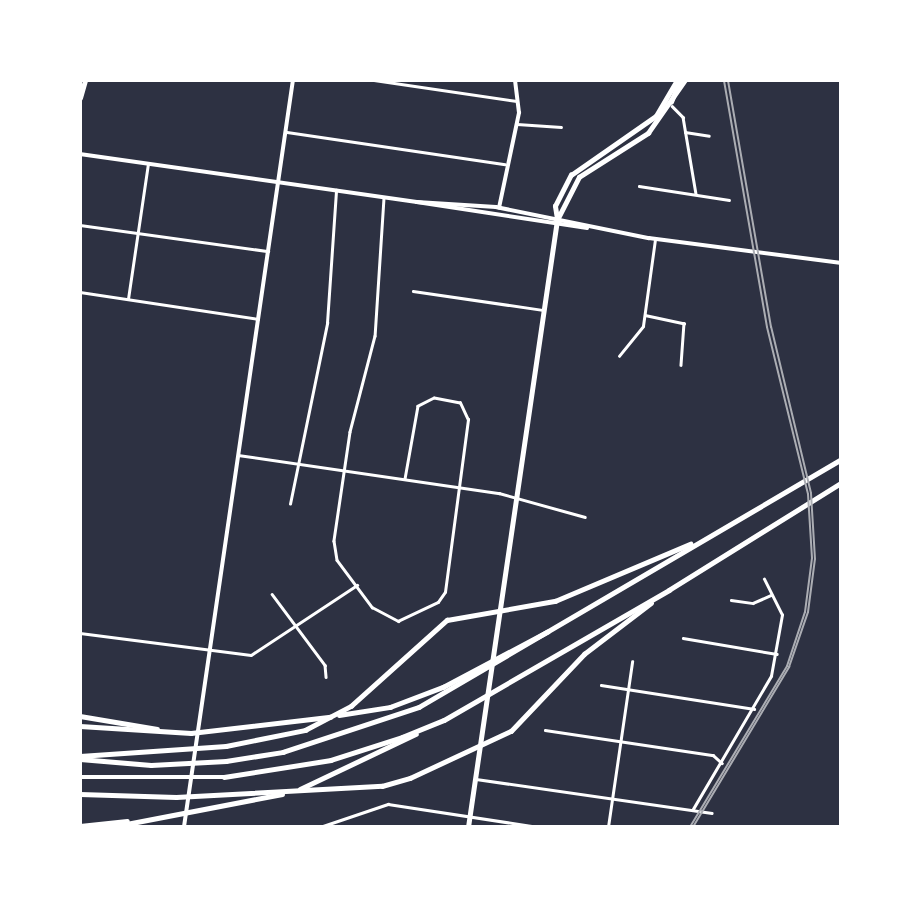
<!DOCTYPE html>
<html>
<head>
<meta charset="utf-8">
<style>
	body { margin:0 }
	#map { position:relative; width:921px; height:907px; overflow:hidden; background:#2d3142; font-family:Signika,sans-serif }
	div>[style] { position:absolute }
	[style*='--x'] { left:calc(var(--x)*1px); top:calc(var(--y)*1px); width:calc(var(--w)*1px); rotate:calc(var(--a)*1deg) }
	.minor>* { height:2.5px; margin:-1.25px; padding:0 1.25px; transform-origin:1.25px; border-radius:1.25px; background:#fff }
	.tertiary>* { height:3.5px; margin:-1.75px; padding:0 1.75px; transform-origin:1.75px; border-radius:1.75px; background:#fff }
	.secondary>* { height:3.5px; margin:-1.75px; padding:0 1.75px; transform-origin:1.75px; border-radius:1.75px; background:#fff }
	.primary>* { height:4.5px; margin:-2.25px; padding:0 2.25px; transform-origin:2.25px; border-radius:2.25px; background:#fff }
	.motorway>* { height:4.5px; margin:-2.25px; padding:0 2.25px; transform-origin:2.25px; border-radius:2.25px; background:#fff }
	.tram>* { height:2px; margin:-1px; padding:0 1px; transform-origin:1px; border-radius:1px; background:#abadb3 }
	.rail>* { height:2px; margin:-1px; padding:0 1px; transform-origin:1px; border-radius:1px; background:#abadb3 }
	span { translate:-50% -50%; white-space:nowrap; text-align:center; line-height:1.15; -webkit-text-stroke:5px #fff; paint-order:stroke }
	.frame { position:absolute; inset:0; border:82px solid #fff; pointer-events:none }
</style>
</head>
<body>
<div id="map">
	<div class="minor">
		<div style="--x:374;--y:80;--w:144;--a:8.4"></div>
		<div style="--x:672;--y:106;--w:16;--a:45"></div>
		<div style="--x:683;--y:117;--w:78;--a:80.4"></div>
		<div style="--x:517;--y:124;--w:44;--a:3.9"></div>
		<div style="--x:287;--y:132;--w:220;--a:8.4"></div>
		<div style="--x:685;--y:132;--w:24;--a:9"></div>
		<div style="--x:639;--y:186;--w:91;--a:8.8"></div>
		<div style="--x:384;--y:198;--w:138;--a:93.7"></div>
		<div style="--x:375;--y:336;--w:99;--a:104.6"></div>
		<div style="--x:350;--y:432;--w:110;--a:98.4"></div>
		<div style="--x:334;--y:541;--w:19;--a:81"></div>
		<div style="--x:337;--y:560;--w:59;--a:53.3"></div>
		<div style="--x:372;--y:607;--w:30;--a:28"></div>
		<div style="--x:398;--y:621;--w:44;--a:-25.4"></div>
		<div style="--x:438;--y:602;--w:12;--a:-55"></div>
		<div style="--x:445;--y:592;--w:174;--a:-82.4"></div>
		<div style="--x:468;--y:420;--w:19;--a:-115"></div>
		<div style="--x:460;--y:403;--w:26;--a:-169"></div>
		<div style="--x:434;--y:398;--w:18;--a:153"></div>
		<div style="--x:418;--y:406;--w:74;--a:100.1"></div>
		<div style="--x:80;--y:225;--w:190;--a:7.9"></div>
		<div style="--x:413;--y:291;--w:132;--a:8.3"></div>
		<div style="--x:80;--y:292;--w:180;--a:8.6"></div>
		<div style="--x:128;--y:299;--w:136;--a:-81.6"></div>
		<div style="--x:645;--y:315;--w:40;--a:12"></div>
		<div style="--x:684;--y:323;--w:42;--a:94.1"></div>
		<div style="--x:619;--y:356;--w:38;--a:-51"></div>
		<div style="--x:643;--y:326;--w:88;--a:-82.1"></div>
		<div style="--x:238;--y:455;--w:264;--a:8.3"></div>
		<div style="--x:499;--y:493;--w:89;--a:15.6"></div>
		<div style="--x:290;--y:504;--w:185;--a:-78.4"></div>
		<div style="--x:327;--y:323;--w:133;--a:-86.1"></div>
		<div style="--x:272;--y:594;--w:89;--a:53.3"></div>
		<div style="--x:325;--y:665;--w:12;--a:85"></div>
		<div style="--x:731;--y:600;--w:22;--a:8"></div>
		<div style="--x:753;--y:603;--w:20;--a:-24"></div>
		<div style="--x:80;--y:633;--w:172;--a:7.3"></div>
		<div style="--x:251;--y:655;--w:127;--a:-33.4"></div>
		<div style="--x:683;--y:638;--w:95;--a:9.7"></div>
		<div style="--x:601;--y:685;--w:155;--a:8.9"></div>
		<div style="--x:545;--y:730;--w:170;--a:8.5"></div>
		<div style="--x:713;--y:755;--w:12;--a:42"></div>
		<div style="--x:476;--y:779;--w:238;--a:8.2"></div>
		<div style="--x:693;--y:809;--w:154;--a:-59.6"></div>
		<div style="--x:771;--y:676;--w:62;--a:-79.8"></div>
		<div style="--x:782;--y:615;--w:40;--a:-116.6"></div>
		<div style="--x:320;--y:827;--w:72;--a:-18.7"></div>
		<div style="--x:388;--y:804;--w:153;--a:8.7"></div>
		<div style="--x:608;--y:827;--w:167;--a:-81.7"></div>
	</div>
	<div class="tertiary">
		<div style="--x:499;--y:208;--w:97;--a:-78.1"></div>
		<div style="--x:519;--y:113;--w:33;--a:-97"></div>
		<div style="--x:184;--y:827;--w:755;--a:-81.7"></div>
	</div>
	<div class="secondary">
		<div style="--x:80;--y:154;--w:340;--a:8.1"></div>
		<div style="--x:417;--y:202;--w:79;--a:3.6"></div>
		<div style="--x:496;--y:207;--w:156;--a:11.5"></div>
		<div style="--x:649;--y:238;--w:194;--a:7.4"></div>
		<div style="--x:417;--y:202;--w:172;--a:8.7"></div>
	</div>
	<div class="primary">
		<div style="--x:671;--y:102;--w:24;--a:-68"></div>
		<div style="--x:557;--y:219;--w:13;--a:-99"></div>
		<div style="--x:555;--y:206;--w:35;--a:-63"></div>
		<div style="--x:571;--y:175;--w:103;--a:-34.8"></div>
		<div style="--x:656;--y:116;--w:42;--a:-59.7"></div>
		<div style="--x:468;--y:827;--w:613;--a:-81.66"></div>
		<div style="--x:557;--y:220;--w:48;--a:-62.9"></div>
		<div style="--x:579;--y:177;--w:82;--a:-32.5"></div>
		<div style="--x:648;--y:133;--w:65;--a:-55.1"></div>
	</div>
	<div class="motorway">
		<div style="--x:80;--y:98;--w:19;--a:-74"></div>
		<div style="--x:339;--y:715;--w:52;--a:-8.9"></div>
		<div style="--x:390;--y:707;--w:57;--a:-20.7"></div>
		<div style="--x:443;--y:687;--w:118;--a:-27.9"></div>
		<div style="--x:80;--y:716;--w:78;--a:9.6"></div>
		<div style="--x:80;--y:726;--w:111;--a:3.6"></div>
		<div style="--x:191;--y:733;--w:140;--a:-6.6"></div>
		<div style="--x:80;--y:756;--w:146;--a:-3.9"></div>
		<div style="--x:226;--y:746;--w:81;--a:-11.4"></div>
		<div style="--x:305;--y:730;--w:52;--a:-27.6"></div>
		<div style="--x:351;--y:706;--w:129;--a:-41.9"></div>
		<div style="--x:447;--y:620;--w:110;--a:-10"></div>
		<div style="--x:555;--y:601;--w:147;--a:-22.9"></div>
		<div style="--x:80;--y:759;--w:71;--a:4.8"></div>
		<div style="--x:151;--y:765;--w:75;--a:-3.1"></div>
		<div style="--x:226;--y:761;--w:58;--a:-9"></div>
		<div style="--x:283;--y:752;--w:143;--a:-18.3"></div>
		<div style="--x:419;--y:707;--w:489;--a:-30.4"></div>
		<div style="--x:80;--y:777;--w:144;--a:0"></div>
		<div style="--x:224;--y:777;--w:108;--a:-9"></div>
		<div style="--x:331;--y:760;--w:75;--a:-17.9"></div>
		<div style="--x:402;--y:737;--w:45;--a:-22"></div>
		<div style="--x:444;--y:720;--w:260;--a:-30"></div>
		<div style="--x:669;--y:590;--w:203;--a:-31.9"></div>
		<div style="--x:300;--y:789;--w:128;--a:-25.4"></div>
		<div style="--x:80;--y:794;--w:96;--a:1.8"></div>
		<div style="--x:176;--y:797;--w:206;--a:-3.1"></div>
		<div style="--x:382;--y:786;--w:29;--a:-16"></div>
		<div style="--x:410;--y:778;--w:111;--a:-25"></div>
		<div style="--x:511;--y:731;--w:106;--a:-46.5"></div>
		<div style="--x:584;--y:654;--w:84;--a:-37.3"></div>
		<div style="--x:80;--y:826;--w:47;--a:-6.1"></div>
		<div style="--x:111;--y:827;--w:174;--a:-10.9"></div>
	</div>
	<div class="tram">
		<div style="--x:690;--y:827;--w:188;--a:-58.9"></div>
		<div style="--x:787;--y:666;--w:57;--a:-71.6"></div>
		<div style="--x:805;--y:612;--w:54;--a:-82.6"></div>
		<div style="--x:812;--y:558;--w:64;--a:-93.6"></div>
		<div style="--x:808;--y:494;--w:172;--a:-103.8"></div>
		<div style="--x:767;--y:327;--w:251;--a:-99.9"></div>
	</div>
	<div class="rail">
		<div style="--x:693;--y:827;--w:187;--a:-59"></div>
		<div style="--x:789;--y:667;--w:58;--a:-70.9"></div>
		<div style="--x:808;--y:612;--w:53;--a:-82.5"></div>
		<div style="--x:815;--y:559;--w:66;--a:-93.5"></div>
		<div style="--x:811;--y:493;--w:171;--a:-103.5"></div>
		<div style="--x:771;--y:327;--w:251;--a:-99.9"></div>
	</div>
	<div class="frame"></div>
</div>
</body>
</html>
